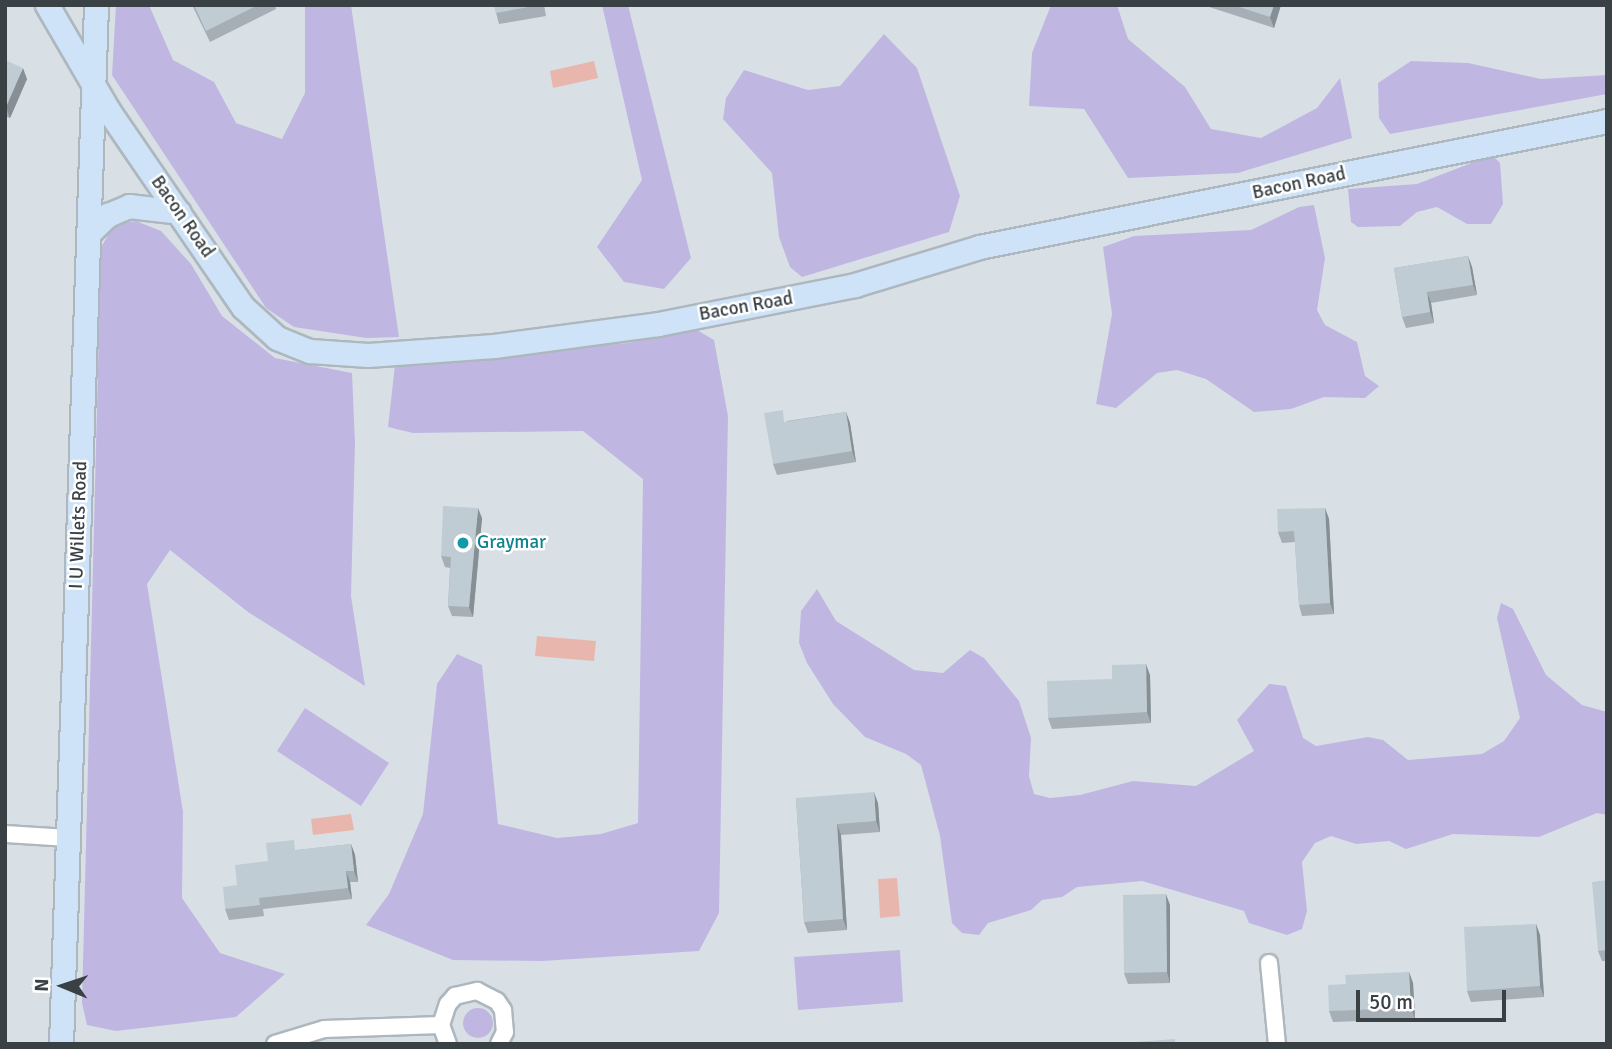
<!DOCTYPE html>
<html>
<head>
<meta charset="utf-8">
<style>
	body { margin:0 }
	#map { position:relative; width:1612px; height:1049px; overflow:hidden; background:#e9eff3; font-family:Signika,sans-serif }
	div>[style] { position:absolute }
	[style*='--x'] { left:calc(var(--x)*1px); top:calc(var(--y)*1px); width:calc(var(--w)*1px); rotate:calc(var(--a)*1deg) }
	.residential>* { inset:0; background:#d8e0e6 }
	.green>* { inset:0; background:#bfb7e2 }
	.round { border-radius:50% }
	.water>* { inset:0; background:#e8b6ad }
	.roads { filter:drop-shadow(2px 0 #adb7bd) drop-shadow(-2px 0 #adb7bd) drop-shadow(0 2px #adb7bd) drop-shadow(0 -2px #adb7bd) }
	.street>* { height:16px; margin:-8px; padding:0 8px; transform-origin:8px; border-radius:8px; background:#fff }
	.secondary>* { height:23px; margin:-11.5px; padding:0 11.5px; transform-origin:11.5px; border-radius:11.5px; background:#cee3f8 }
	.wall>* { inset:0; background:#a5afb5 }
	.shaded-wall>* { inset:0; background:#868f94 }
	.building>* { inset:0; background:#c0ccd3 }
	.dots>* { width:19px; height:19px; translate:-50% -50%; box-sizing:border-box; border:4px solid #fff; border-radius:50% }
	span { translate:-50% -50%; white-space:nowrap; text-align:center; line-height:1.15; -webkit-text-stroke:5px #fff; paint-order:stroke }
	.street-label { font-size:19px; color:#394145 }
	.culture-label { font-size:19px; color:#0d838f }
	.left { translate:0 -50%; text-align:left }
	.frame { position:absolute; inset:0; border:7px solid #394145; pointer-events:none }
	.north { position:absolute; left:28px; top:951px; width:70px; height:70px; -webkit-text-stroke:5px #fff; paint-order:stroke; rotate:272deg; font-size:19px; font-weight:700; line-height:28px; text-align:center; color:#394145 }
	.north::after { content:''; display:block; margin:auto; width:24px; height:32px; background:#394145; clip-path:polygon(50% 0,100% 100%,50% 72%,0 100%) }
	.scale { position:absolute; left:1356px; top:990px; width:150px; height:32px; box-sizing:border-box; border:4px solid #394145; border-top:0; padding-left:9px; font-size:21px; line-height:24px; white-space:nowrap; color:#394145; -webkit-text-stroke:5px #fff; paint-order:stroke }
</style>
</head>
<body>
<div id="map">
	<div class="residential">
		<div style="clip-path:polygon(5px 5px,1607px 5px,1607px 1044px,5px 1044px)"></div>
	</div>
	<div class="green">
		<div style="clip-path:polygon(116px 5px,149px 5px,173px 60px,214px 82px,236px 123px,282px 139px,305px 93px,305px 5px,351px 5px,399px 337px,366px 338px,294px 327px,266px 308px,112px 75px)"></div>
		<div style="clip-path:polygon(602px 5px,628px 5px,691px 258px,664px 289px,624px 282px,597px 247px,642px 180px)"></div>
		<div style="clip-path:polygon(1051px 5px,1117px 5px,1128px 39px,1185px 87px,1211px 129px,1261px 138px,1317px 108px,1340px 78px,1352px 138px,1238px 173px,1128px 178px,1084px 109px,1029px 106px,1032px 53px)"></div>
		<div style="clip-path:polygon(884px 34px,917px 68px,960px 196px,949px 232px,802px 277px,790px 267px,779px 237px,772px 173px,723px 119px,726px 98px,744px 70px,808px 90px,840px 86px)"></div>
		<div style="clip-path:polygon(1411px 61px,1468px 63px,1541px 79px,1607px 75px,1607px 94px,1390px 134px,1379px 118px,1378px 83px)"></div>
		<div style="clip-path:polygon(1492px 155px,1500px 163px,1503px 204px,1491px 224px,1467px 224px,1437px 207px,1417px 212px,1400px 226px,1358px 227px,1351px 222px,1348px 189px,1417px 184px)"></div>
		<div style="clip-path:polygon(1314px 205px,1325px 258px,1317px 310px,1325px 325px,1357px 342px,1365px 376px,1379px 386px,1365px 398px,1324px 397px,1291px 409px,1254px 412px,1206px 379px,1177px 370px,1157px 373px,1116px 408px,1096px 404px,1112px 314px,1103px 247px,1134px 236px,1251px 230px,1299px 207px)"></div>
		<div style="clip-path:polygon(136px 221px,161px 231px,191px 264px,222px 316px,275px 358px,352px 373px,355px 443px,351px 596px,365px 686px,248px 612px,170px 550px,147px 584px,183px 812px,182px 898px,220px 953px,285px 974px,236px 1017px,116px 1031px,87px 1025px,82px 1003px,101px 247px,115px 224px)"></div>
		<div style="clip-path:polygon(697px 330px,714px 340px,728px 416px,719px 913px,699px 951px,542px 961px,453px 960px,366px 925px,389px 894px,423px 814px,437px 684px,457px 654px,482px 665px,498px 824px,557px 838px,601px 834px,638px 823px,643px 479px,583px 431px,413px 433px,388px 427px,395px 365px,628px 343px)"></div>
		<div style="clip-path:polygon(817px 589px,836px 621px,914px 670px,943px 673px,970px 650px,984px 658px,1019px 701px,1031px 738px,1029px 776px,1034px 794px,1050px 798px,1080px 795px,1133px 781px,1196px 786px,1254px 751px,1237px 720px,1269px 684px,1286px 686px,1303px 738px,1316px 746px,1368px 737px,1383px 740px,1408px 760px,1482px 754px,1504px 741px,1520px 718px,1497px 618px,1501px 603px,1513px 609px,1546px 675px,1582px 705px,1607px 712px,1607px 815px,1597px 813px,1539px 837px,1453px 834px,1406px 849px,1389px 841px,1356px 844px,1331px 836px,1315px 843px,1302px 862px,1307px 911px,1302px 929px,1287px 935px,1249px 923px,1244px 911px,1142px 881px,1077px 887px,1062px 897px,1042px 900px,1031px 910px,988px 923px,979px 935px,962px 933px,952px 923px,940px 836px,921px 765px,906px 754px,865px 737px,833px 704px,807px 663px,799px 643px,801px 611px)"></div>
		<div style="clip-path:polygon(305px 708px,389px 763px,361px 806px,277px 751px)"></div>
		<div style="clip-path:polygon(900px 950px,903px 1002px,798px 1010px,794px 957px)"></div>
		<div class="round" style="left:463px;top:1008px;width:30px;height:30px"></div>
	</div>
	<div class="water">
		<div style="clip-path:polygon(594px 61px,598px 78px,553px 88px,550px 71px)"></div>
		<div style="clip-path:polygon(537px 636px,596px 641px,594px 661px,535px 656px)"></div>
		<div style="clip-path:polygon(351px 814px,354px 830px,313px 835px,311px 819px)"></div>
		<div style="clip-path:polygon(897px 878px,900px 916px,880px 918px,878px 879px)"></div>
	</div>
	<div class="roads">
		<div class="street">
			<div style="--x:5;--y:834;--w:63;--a:3.6"></div>
			<div style="--x:1269;--y:963;--w:81;--a:84.4"></div>
			<div style="--x:275;--y:1044;--w:51;--a:-17"></div>
			<div style="--x:324;--y:1029;--w:117;--a:-2"></div>
			<div style="--x:448;--y:1044;--w:20;--a:-110"></div>
			<div style="--x:441;--y:1025;--w:22;--a:-72"></div>
			<div style="--x:448;--y:1004;--w:11;--a:-49"></div>
			<div style="--x:455;--y:996;--w:23;--a:-13"></div>
			<div style="--x:477;--y:991;--w:22;--a:27"></div>
			<div style="--x:497;--y:1001;--w:11;--a:56"></div>
			<div style="--x:503;--y:1010;--w:22;--a:85"></div>
			<div style="--x:505;--y:1032;--w:13;--a:117"></div>
		</div>
		<div class="secondary">
			<div style="--x:47;--y:5;--w:121;--a:59.8"></div>
			<div style="--x:108;--y:110;--w:239;--a:55.6"></div>
			<div style="--x:243;--y:307;--w:46;--a:42.4"></div>
			<div style="--x:277;--y:338;--w:35;--a:22"></div>
			<div style="--x:310;--y:351;--w:58;--a:3.9"></div>
			<div style="--x:368;--y:355;--w:126;--a:-4.1"></div>
			<div style="--x:494;--y:346;--w:165;--a:-7.6"></div>
			<div style="--x:658;--y:324;--w:201;--a:-11.2"></div>
			<div style="--x:855;--y:285;--w:130;--a:-17"></div>
			<div style="--x:979;--y:247;--w:641;--a:-11.35"></div>
			<div style="--x:88;--y:234;--w:28;--a:-44"></div>
			<div style="--x:108;--y:215;--w:23;--a:-23"></div>
			<div style="--x:129;--y:206;--w:50;--a:6.8"></div>
			<div style="--x:61;--y:1044;--w:1040;--a:-88.07"></div>
		</div>
	</div>
	<div class="wall">
		<div style="clip-path:polygon(192px 5px,275px 5px,276px 9px,210px 42px)"></div>
		<div style="clip-path:polygon(494px 5px,544px 5px,546px 16px,499px 24px)"></div>
		<div style="clip-path:polygon(1203px 5px,1281px 5px,1274px 28px)"></div>
		<div style="clip-path:polygon(5px 60px,27px 79px,10px 118px,5px 116px)"></div>
		<div style="clip-path:polygon(1468px 256px,1472px 267px,1477px 295px,1431px 303px,1434px 323px,1406px 328px,1402px 317px,1394px 268px)"></div>
		<div style="clip-path:polygon(846px 412px,850px 423px,856px 462px,777px 475px,773px 464px,787px 421px)"></div>
		<div style="clip-path:polygon(1325px 508px,1329px 519px,1334px 614px,1302px 616px,1299px 605px,1295px 542px,1282px 543px,1278px 532px)"></div>
		<div style="clip-path:polygon(482px 518px,473px 617px,452px 616px,448px 606px,450px 568px,445px 567px,441px 556px)"></div>
		<div style="clip-path:polygon(1150px 675px,1151px 723px,1052px 729px,1048px 718px,1112px 679px)"></div>
		<div style="clip-path:polygon(796px 798px,878px 803px,880px 832px,841px 835px,847px 930px,808px 933px,804px 922px)"></div>
		<div style="clip-path:polygon(351px 844px,355px 855px,358px 882px,350px 882px,352px 899px,263px 909px,264px 916px,229px 920px,225px 909px,268px 861px,298px 850px)"></div>
		<div style="clip-path:polygon(1607px 880px,1607px 961px,1602px 961px,1598px 951px)"></div>
		<div style="clip-path:polygon(1170px 905px,1170px 983px,1128px 984px,1124px 973px)"></div>
		<div style="clip-path:polygon(1536px 924px,1540px 935px,1544px 997px,1471px 1002px,1467px 991px)"></div>
		<div style="clip-path:polygon(1409px 972px,1413px 983px,1415px 1019px,1333px 1022px,1329px 1011px,1346px 984px)"></div>
	</div>
	<div class="shaded-wall">
		<div style="clip-path:polygon(1274px 5px,1281px 5px,1274px 28px,1270px 17px)"></div>
		<div style="clip-path:polygon(23px 68px,27px 79px,10px 118px,6px 107px)"></div>
		<div style="clip-path:polygon(1468px 256px,1472px 267px,1477px 295px,1473px 285px)"></div>
		<div style="clip-path:polygon(1427px 292px,1431px 303px,1434px 323px,1430px 312px)"></div>
		<div style="clip-path:polygon(846px 412px,850px 423px,856px 462px,852px 451px)"></div>
		<div style="clip-path:polygon(478px 508px,482px 518px,473px 617px,469px 607px)"></div>
		<div style="clip-path:polygon(1325px 508px,1329px 519px,1334px 614px,1330px 603px)"></div>
		<div style="clip-path:polygon(1146px 664px,1150px 675px,1151px 723px,1147px 712px)"></div>
		<div style="clip-path:polygon(874px 792px,878px 803px,880px 832px,876px 821px)"></div>
		<div style="clip-path:polygon(837px 824px,841px 835px,847px 930px,843px 919px)"></div>
		<div style="clip-path:polygon(351px 844px,355px 855px,358px 882px,354px 871px)"></div>
		<div style="clip-path:polygon(346px 871px,350px 882px,352px 899px,348px 888px)"></div>
		<div style="clip-path:polygon(1166px 894px,1170px 905px,1170px 983px,1167px 972px)"></div>
		<div style="clip-path:polygon(1536px 924px,1540px 935px,1544px 997px,1540px 986px)"></div>
		<div style="clip-path:polygon(1409px 972px,1413px 983px,1415px 1019px,1411px 1008px)"></div>
	</div>
	<div class="building">
		<div style="clip-path:polygon(194px 5px,258px 5px,206px 31px)"></div>
		<div style="clip-path:polygon(494px 5px,539px 5px,496px 13px)"></div>
		<div style="clip-path:polygon(1233px 5px,1274px 5px,1270px 17px)"></div>
		<div style="clip-path:polygon(5px 60px,23px 68px,6px 107px,5px 107px)"></div>
		<div style="clip-path:polygon(1468px 256px,1473px 285px,1427px 292px,1430px 312px,1402px 317px,1394px 268px)"></div>
		<div style="clip-path:polygon(783px 410px,784px 422px,846px 412px,852px 451px,773px 464px,764px 413px)"></div>
		<div style="clip-path:polygon(443px 506px,478px 508px,469px 607px,448px 606px,451px 557px,441px 556px)"></div>
		<div style="clip-path:polygon(1325px 508px,1330px 603px,1299px 605px,1294px 531px,1278px 532px,1277px 509px)"></div>
		<div style="clip-path:polygon(1146px 664px,1147px 712px,1048px 718px,1047px 681px,1112px 679px,1112px 665px)"></div>
		<div style="clip-path:polygon(874px 792px,876px 821px,837px 824px,843px 919px,804px 922px,796px 798px)"></div>
		<div style="clip-path:polygon(294px 840px,295px 850px,351px 844px,354px 871px,346px 871px,348px 888px,259px 898px,260px 905px,225px 909px,223px 887px,237px 885px,235px 865px,268px 861px,266px 843px)"></div>
		<div style="clip-path:polygon(1607px 880px,1607px 950px,1598px 951px,1592px 882px)"></div>
		<div style="clip-path:polygon(1166px 894px,1167px 972px,1124px 973px,1123px 895px)"></div>
		<div style="clip-path:polygon(1536px 924px,1540px 986px,1467px 991px,1464px 927px)"></div>
		<div style="clip-path:polygon(1409px 972px,1411px 1008px,1329px 1011px,1328px 985px,1346px 984px,1345px 975px)"></div>
		<div style="clip-path:polygon(1175px 1039px,1175px 1044px,1110px 1044px)"></div>
	</div>
	<div class="dots">
		<div style="left:463px;top:543px;background:#0f9aa8"></div>
	</div>
	<div class="street-label">
		<span style="left:1299px;top:184px;rotate:-12deg">Bacon Road</span>
		<span style="left:182px;top:217px;rotate:55deg">Bacon Road</span>
		<span style="left:746px;top:307px;rotate:-10deg">Bacon Road</span>
		<span style="left:79px;top:525px;rotate:-88deg">I U Willets Road</span>
	</div>
	<div class="culture-label">
		<span class="left" style="left:477px;top:543px">Graymar</span>
	</div>
	<div class="frame"></div>
	<div class="north">N</div>
	<div class="scale">50 m</div>
</div>
</body>
</html>
